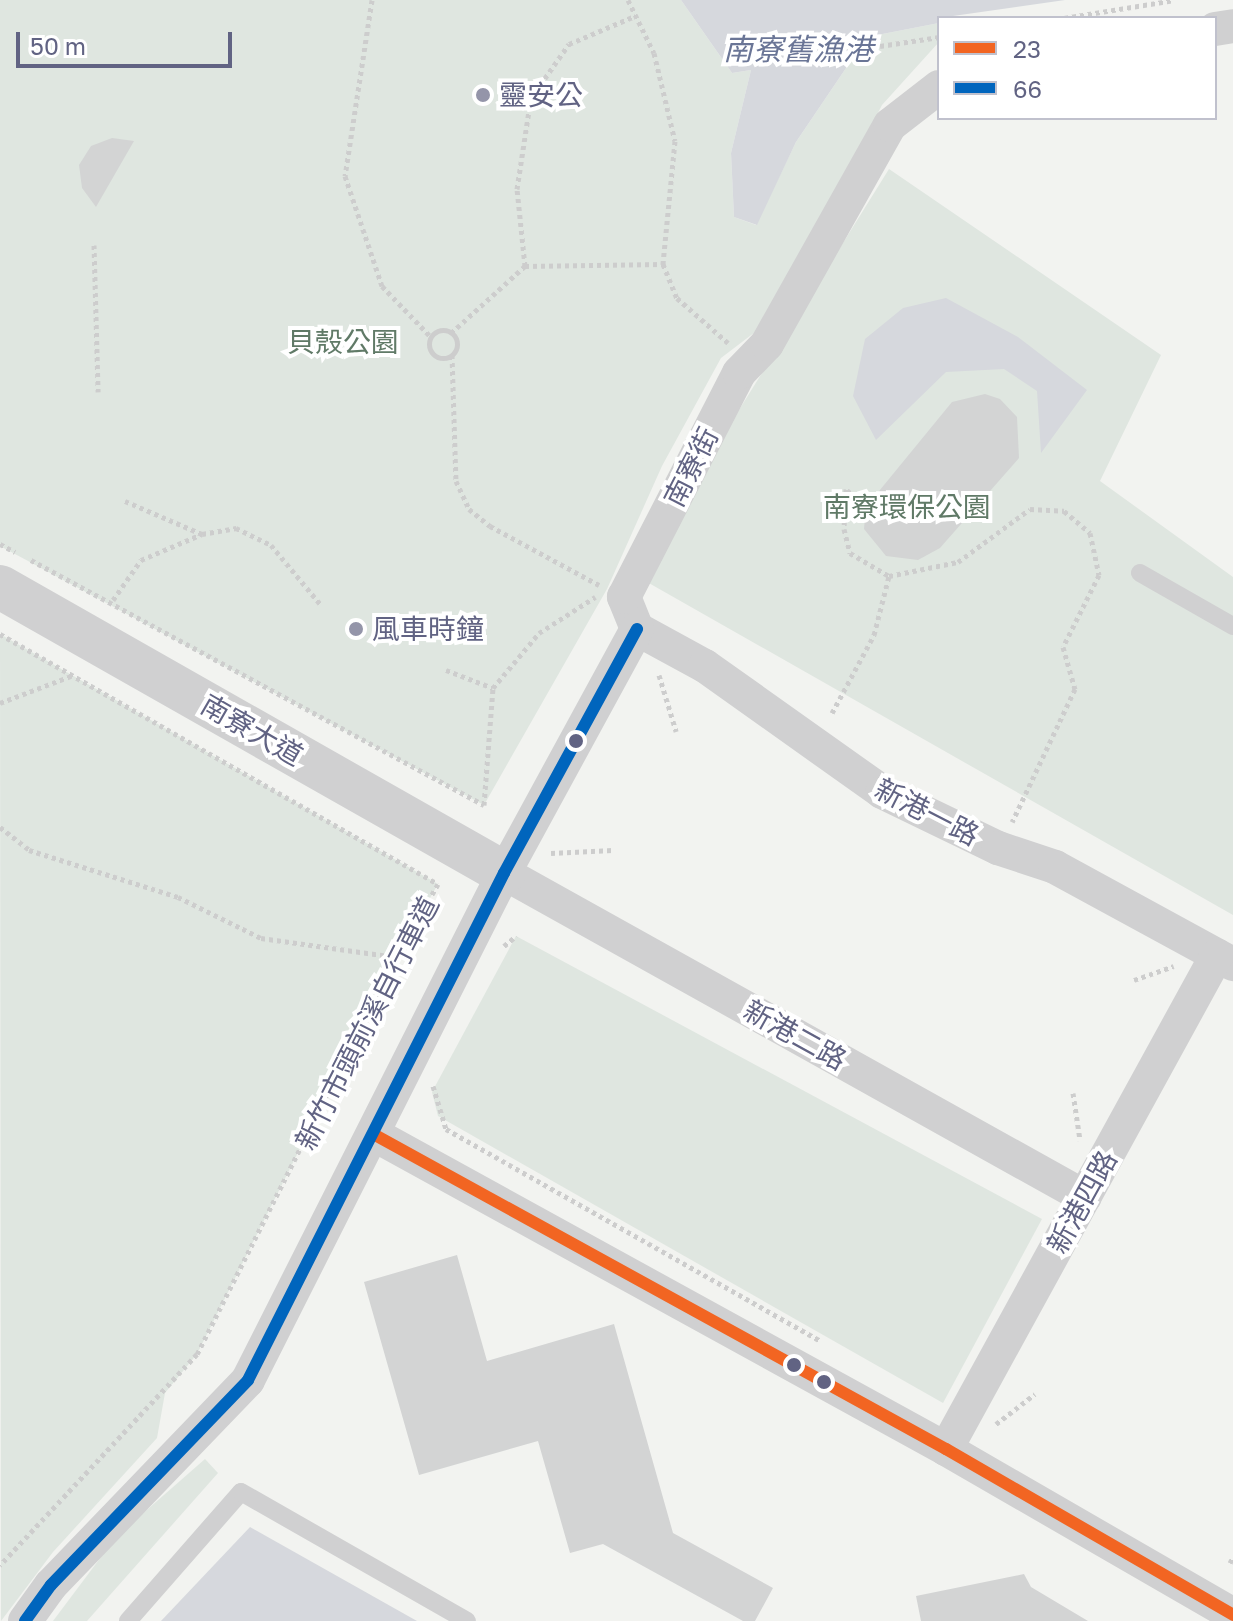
<!DOCTYPE html>
<html>
<head>
<meta charset="utf-8">
<style>
	body { margin:0 }
	#map { position:relative; width:1233px; height:1621px; overflow:hidden; background:#f2f3f0; font-family:"Golos Text","Noto Sans TC",sans-serif }
	div>[style] { position:absolute }
	[style*='--x'] { left:calc(var(--x)*1px); top:calc(var(--y)*1px); width:calc(var(--w)*1px); rotate:calc(var(--a)*1deg) }
	.green>* { inset:0; background:#dfe6e0 }
	.water>* { inset:0; background:#d6d8dd }
	.building>* { inset:0; background:#d3d4d4 }
	.path>* { height:5px; margin-top:-2.5px; transform-origin:0; background:repeating-linear-gradient(90deg,#cdcdcd 0 4px,transparent 0 8px) }
	.path>.ring { margin:-2.5px; padding:0; box-sizing:content-box; background:none; border:5px solid #cdcdcd; border-radius:50% }
	.service>* { height:18px; margin:-9px; padding:0 9px; transform-origin:9px; border-radius:9px; background:#d0d0d1 }
	.minor>* { height:34px; margin:-17px; padding:0 17px; transform-origin:17px; border-radius:17px; background:#d0d0d1 }
	.tertiary>* { height:44px; margin:-22px; padding:0 22px; transform-origin:22px; border-radius:22px; background:#d0d0d1 }
	.bus-1>* { height:12px; margin:-6px; padding:0 6px; transform-origin:6px; border-radius:6px; background:#f26522 }
	.bus-2>* { height:12px; margin:-6px; padding:0 6px; transform-origin:6px; border-radius:6px; background:#0065bd }
	.dots>* { width:22px; height:22px; translate:-50% -50%; box-sizing:border-box; border:4px solid #fff; border-radius:50% }
	span { translate:-50% -50%; white-space:nowrap; text-align:center; line-height:1.15; -webkit-text-stroke:8px #fff; paint-order:stroke }
	.poi-label { font-size:28px; color:#616383 }
	.left { translate:0 -50%; text-align:left }
	.park-label { font-size:28px; color:#607a67 }
	.street-label { font-size:28px; color:#616383 }
	.water-label { font-size:30px; color:#6a7596; font-style:italic }
	.legend { position:absolute; left:937px; top:16px; width:280px; height:104px; box-sizing:border-box; background:#fff; border:2px solid #c0c1cd; margin:0; padding:10px 14px; list-style:none; font-size:24px; color:#616383 }
	.legend li { display:flex; align-items:center; gap:16px; height:40px }
	.legend b { width:40px; border:2px solid #c0c1cd }
	.scale { position:absolute; left:16px; top:32px; width:216px; height:36px; box-sizing:border-box; border:4px solid #616383; border-top:0; padding-left:10px; font-size:24px; line-height:28px; white-space:nowrap; color:#616383; -webkit-text-stroke:6px #fff; paint-order:stroke }
</style>
</head>
<body>
<div id="map">
	<div class="green">
		<div style="clip-path:polygon(0 0,681px 0,732px 73px,751px 70px,731px 153px,734px 217px,756px 225px,796px 142px,867px 37px,939px 23px,939px 42px,882px 105px,775px 317px,721px 358px,662px 466px,607px 589px,484px 805px,0 546px)"></div>
		<div style="clip-path:polygon(889px 169px,1161px 355px,1100px 481px,1233px 577px,1233px 915px,647px 582px,724px 434px)"></div>
		<div style="clip-path:polygon(0 634px,438px 884px,396px 957px,197px 1354px,165px 1393px,157px 1438px,53px 1552px,1px 1621px)"></div>
		<div style="clip-path:polygon(516px 936px,1042px 1219px,943px 1403px,438px 1116px,432px 1092px)"></div>
		<div style="clip-path:polygon(205px 1459px,218px 1473px,87px 1621px,53px 1621px,116px 1537px)"></div>
	</div>
	<div class="water">
		<div style="clip-path:polygon(681px 0,1065px 0,939px 18px,939px 23px,867px 37px,796px 142px,757px 225px,734px 217px,731px 153px,751px 70px,732px 73px)"></div>
		<div style="clip-path:polygon(946px 298px,1018px 337px,1087px 390px,1041px 453px,1037px 391px,1004px 369px,946px 372px,876px 440px,853px 396px,865px 339px,903px 308px)"></div>
		<div style="clip-path:polygon(250px 1527px,417px 1621px,161px 1621px)"></div>
	</div>
	<div class="building">
		<div style="clip-path:polygon(112px 138px,134px 141px,96px 207px,82px 188px,79px 165px,91px 146px)"></div>
		<div style="clip-path:polygon(985px 394px,1000px 399px,1017px 417px,1019px 458px,940px 548px,918px 560px,886px 556px,864px 529px,866px 507px,952px 402px)"></div>
		<div style="clip-path:polygon(457px 1255px,487px 1361px,614px 1324px,673px 1533px,773px 1588px,755px 1621px,743px 1621px,603px 1544px,570px 1553px,538px 1441px,419px 1475px,364px 1282px)"></div>
		<div style="clip-path:polygon(1024px 1574px,1031px 1587px,1088px 1621px,921px 1621px,916px 1596px)"></div>
	</div>
	<div class="path">
		<div style="--x:372;--y:0;--w:178;--a:98.7"></div>
		<div style="--x:345;--y:176;--w:116;--a:71.4"></div>
		<div style="--x:382;--y:286;--w:71;--a:46.1"></div>
		<div style="--x:628;--y:0;--w:59;--a:63.9"></div>
		<div style="--x:654;--y:53;--w:90;--a:76.6"></div>
		<div style="--x:675;--y:141;--w:124;--a:95.6"></div>
		<div style="--x:663;--y:264;--w:37;--a:68"></div>
		<div style="--x:677;--y:298;--w:68;--a:41.4"></div>
		<div style="--x:1064;--y:18;--w:112;--a:-9.2"></div>
		<div style="--x:880;--y:46;--w:60;--a:-8.7"></div>
		<div style="--x:94;--y:245;--w:147;--a:88.4"></div>
		<div style="--x:525;--y:266;--w:77;--a:-95.9"></div>
		<div style="--x:517;--y:189;--w:92;--a:-81.3"></div>
		<div style="--x:531;--y:98;--w:66;--a:-54.9"></div>
		<div style="--x:569;--y:44;--w:72;--a:-23"></div>
		<div class="ring" style="left:429px;top:330px;width:23px;height:23px"></div>
		<div style="--x:451;--y:333;--w:100;--a:-42.2"></div>
		<div style="--x:525;--y:266;--w:138;--a:-0.8"></div>
		<div style="--x:452;--y:355;--w:126;--a:88.2"></div>
		<div style="--x:456;--y:481;--w:31;--a:65"></div>
		<div style="--x:469;--y:509;--w:27;--a:39"></div>
		<div style="--x:490;--y:526;--w:124;--a:28.4"></div>
		<div style="--x:846;--y:489;--w:40;--a:92.9"></div>
		<div style="--x:844;--y:529;--w:25;--a:76"></div>
		<div style="--x:850;--y:553;--w:45;--a:30.5"></div>
		<div style="--x:889;--y:576;--w:70;--a:-11.5"></div>
		<div style="--x:958;--y:562;--w:89;--a:-36.4"></div>
		<div style="--x:1030;--y:509;--w:34;--a:3"></div>
		<div style="--x:1064;--y:511;--w:34;--a:40"></div>
		<div style="--x:1090;--y:533;--w:43;--a:77.9"></div>
		<div style="--x:1099;--y:575;--w:80;--a:116.6"></div>
		<div style="--x:1063;--y:647;--w:44;--a:74.1"></div>
		<div style="--x:1075;--y:689;--w:147;--a:115.3"></div>
		<div style="--x:847;--y:490;--w:25;--a:42"></div>
		<div style="--x:125;--y:501;--w:84;--a:23.2"></div>
		<div style="--x:0;--y:544;--w:17;--a:28"></div>
		<div style="--x:31;--y:560;--w:515;--a:28.41"></div>
		<div style="--x:484;--y:805;--w:117;--a:-85.6"></div>
		<div style="--x:493;--y:688;--w:72;--a:-50.1"></div>
		<div style="--x:539;--y:633;--w:67;--a:-32.7"></div>
		<div style="--x:113;--y:600;--w:49;--a:-55"></div>
		<div style="--x:141;--y:560;--w:66;--a:-23.1"></div>
		<div style="--x:202;--y:534;--w:35;--a:-10"></div>
		<div style="--x:236;--y:528;--w:39;--a:26"></div>
		<div style="--x:271;--y:545;--w:78;--a:50.2"></div>
		<div style="--x:0;--y:634;--w:504;--a:29.72"></div>
		<div style="--x:438;--y:884;--w:84;--a:119.9"></div>
		<div style="--x:396;--y:957;--w:444;--a:116.6"></div>
		<div style="--x:197;--y:1354;--w:289;--a:133"></div>
		<div style="--x:446;--y:670;--w:50;--a:21"></div>
		<div style="--x:659;--y:675;--w:59;--a:73.1"></div>
		<div style="--x:0;--y:703;--w:76;--a:-20.8"></div>
		<div style="--x:832;--y:713;--w:89;--a:-61.7"></div>
		<div style="--x:874;--y:635;--w:61;--a:-75.7"></div>
		<div style="--x:0;--y:827;--w:37;--a:38"></div>
		<div style="--x:29;--y:850;--w:156;--a:17.5"></div>
		<div style="--x:178;--y:897;--w:93;--a:26.3"></div>
		<div style="--x:261;--y:938;--w:136;--a:8"></div>
		<div style="--x:551;--y:853;--w:62;--a:-2.8"></div>
		<div style="--x:504;--y:946;--w:16;--a:-40"></div>
		<div style="--x:1134;--y:980;--w:42;--a:-19.3"></div>
		<div style="--x:433;--y:1086;--w:45;--a:73.2"></div>
		<div style="--x:446;--y:1129;--w:429;--a:29.5"></div>
		<div style="--x:1073;--y:1093;--w:48;--a:81.5"></div>
		<div style="--x:996;--y:1424;--w:49;--a:-37.6"></div>
		<div style="--x:1230;--y:1563;--w:7;--a:-63"></div>
	</div>
	<div class="service">
		<div style="--x:1140;--y:573;--w:107;--a:29.7"></div>
		<div style="--x:128;--y:1621;--w:171;--a:-48.8"></div>
		<div style="--x:241;--y:1492;--w:260;--a:29.7"></div>
	</div>
	<div class="minor">
		<div style="--x:1215;--y:29;--w:18;--a:-9"></div>
		<div style="--x:637;--y:629;--w:77;--a:28.6"></div>
		<div style="--x:705;--y:666;--w:217;--a:35.4"></div>
		<div style="--x:882;--y:792;--w:129;--a:25.8"></div>
		<div style="--x:998;--y:848;--w:60;--a:18.4"></div>
		<div style="--x:1055;--y:867;--w:203;--a:28.6"></div>
		<div style="--x:637;--y:629;--w:35;--a:-112"></div>
		<div style="--x:624;--y:597;--w:252;--a:-62.8"></div>
		<div style="--x:739;--y:373;--w:40;--a:-46"></div>
		<div style="--x:767;--y:344;--w:251;--a:-60.7"></div>
		<div style="--x:890;--y:125;--w:62;--a:-37.8"></div>
		<div style="--x:504;--y:873;--w:665;--a:29.15"></div>
		<div style="--x:375;--y:1135;--w:652;--a:28.81"></div>
		<div style="--x:946;--y:1449;--w:332;--a:30"></div>
		<div style="--x:946;--y:1449;--w:563;--a:-61.25"></div>
		<div style="--x:25;--y:1621;--w:44;--a:-54.2"></div>
		<div style="--x:51;--y:1585;--w:284;--a:-46.1"></div>
		<div style="--x:248;--y:1380;--w:568;--a:-63.21"></div>
		<div style="--x:504;--y:873;--w:278;--a:-61.4"></div>
	</div>
	<div class="tertiary">
		<div style="--x:0;--y:587;--w:579;--a:29.57"></div>
	</div>
	<div class="bus-1">
		<div style="--x:375;--y:1135;--w:652;--a:28.81"></div>
		<div style="--x:946;--y:1449;--w:332;--a:30"></div>
	</div>
	<div class="bus-2">
		<div style="--x:25;--y:1621;--w:44;--a:-54.2"></div>
		<div style="--x:51;--y:1585;--w:284;--a:-46.1"></div>
		<div style="--x:248;--y:1380;--w:568;--a:-63.21"></div>
		<div style="--x:504;--y:873;--w:278;--a:-61.4"></div>
	</div>
	<div class="dots">
		<div style="left:483px;top:95px;background:#9495a9"></div>
		<div style="left:356px;top:629px;background:#9495a9"></div>
		<div style="left:576px;top:741px;background:#616383"></div>
		<div style="left:794px;top:1365px;background:#616383"></div>
		<div style="left:824px;top:1382px;background:#616383"></div>
	</div>
	<div class="poi-label">
		<span class="left" style="left:499px;top:95px">靈安公</span>
		<span class="left" style="left:372px;top:629px">風車時鐘</span>
	</div>
	<div class="park-label">
		<span style="left:343px;top:342px">貝殼公園</span>
		<span style="left:907px;top:507px">南寮環保公園</span>
	</div>
	<div class="street-label">
		<span style="left:691px;top:467px;rotate:-63deg">南寮街</span>
		<span style="left:252px;top:730px;rotate:30deg">南寮大道</span>
		<span style="left:927px;top:812px;rotate:27deg">新港一路</span>
		<span style="left:367px;top:1023px;rotate:-63deg">新竹市頭前溪自行車道</span>
		<span style="left:795px;top:1035px;rotate:29deg">新港二路</span>
		<span style="left:1082px;top:1202px;rotate:-61deg">新港四路</span>
	</div>
	<div class="water-label">
		<span style="left:798px;top:49px">南寮舊漁港</span>
	</div>
	<ul class="legend">
	<li><b style="height:10px;background:#f26522"></b>23</li>
	<li><b style="height:10px;background:#0065bd"></b>66</li>
	</ul>
	<div class="scale">50 m</div>
</div>
</body>
</html>
